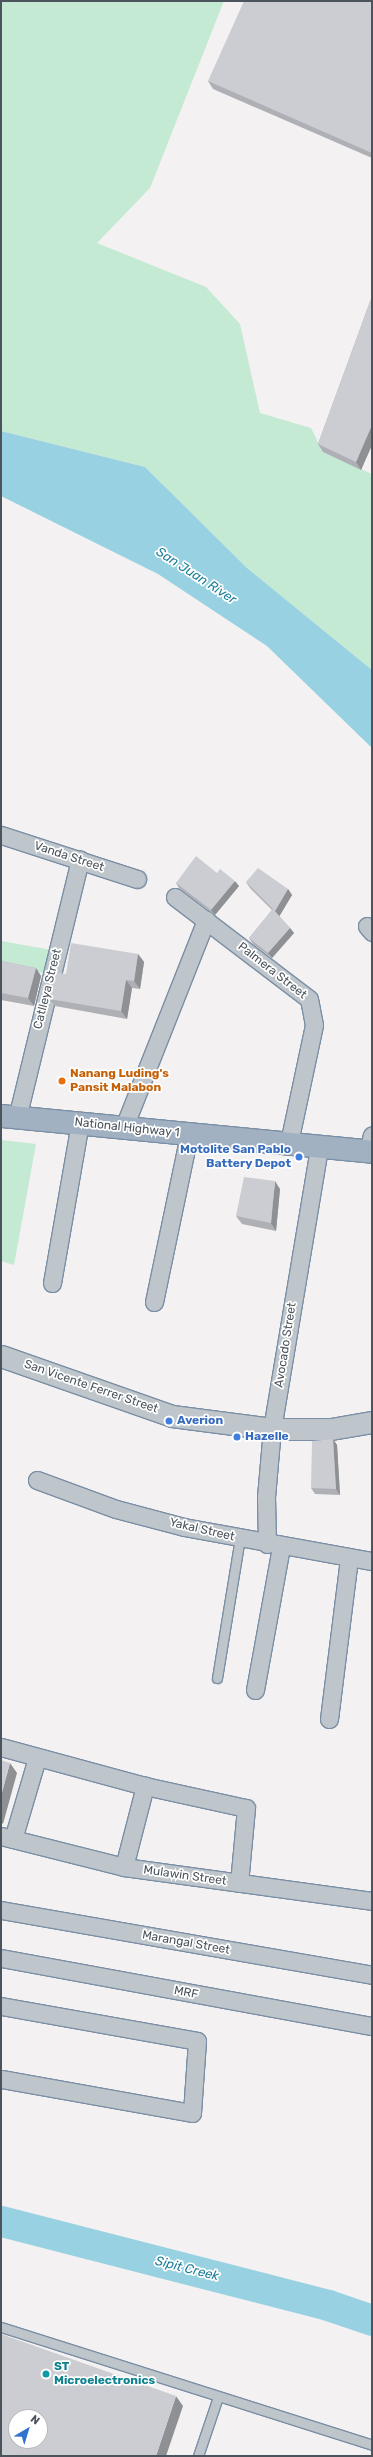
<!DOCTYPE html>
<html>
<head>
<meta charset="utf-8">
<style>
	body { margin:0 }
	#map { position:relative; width:373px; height:2457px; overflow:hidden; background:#f3f1f1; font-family:Rubik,sans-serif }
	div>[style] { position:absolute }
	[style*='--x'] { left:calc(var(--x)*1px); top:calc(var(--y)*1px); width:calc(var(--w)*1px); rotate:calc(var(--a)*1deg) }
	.green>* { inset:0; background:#c5ead4 }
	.water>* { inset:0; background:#98d1e2 }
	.river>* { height:31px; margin:-15.5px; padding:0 15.5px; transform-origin:15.5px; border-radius:15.5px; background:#98d1e2 }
	.roads { filter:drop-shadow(1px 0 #7a8ea5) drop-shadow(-1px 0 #7a8ea5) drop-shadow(0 1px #7a8ea5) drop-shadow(0 -1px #7a8ea5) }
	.service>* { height:9px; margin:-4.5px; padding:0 4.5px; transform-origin:4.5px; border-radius:4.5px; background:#bec5cb }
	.minor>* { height:17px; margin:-8.5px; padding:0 8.5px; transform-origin:8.5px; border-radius:8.5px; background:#bec5cb }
	.tertiary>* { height:21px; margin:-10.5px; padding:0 10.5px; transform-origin:10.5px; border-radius:10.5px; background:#bec5cb }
	.trunk>* { height:22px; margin:-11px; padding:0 11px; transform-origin:11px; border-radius:11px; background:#a2b1c2 }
	.wall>* { inset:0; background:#afb0b5 }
	.shaded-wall>* { inset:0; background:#8e9093 }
	.building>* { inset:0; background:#cbcdd2 }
	.dots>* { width:11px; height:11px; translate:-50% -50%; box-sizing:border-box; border:2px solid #fff; border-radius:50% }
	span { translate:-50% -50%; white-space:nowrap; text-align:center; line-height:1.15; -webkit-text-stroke:3.5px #fff; paint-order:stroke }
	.street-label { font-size:12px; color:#4b535c }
	.food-label { font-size:12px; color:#c56008; font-weight:700 }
	.left { translate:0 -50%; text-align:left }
	.shop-label { font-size:12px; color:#366cbe; font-weight:700 }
	.right { translate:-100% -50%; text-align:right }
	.culture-label { font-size:12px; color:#0d838f; font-weight:700 }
	.water-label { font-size:13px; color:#1f7f9b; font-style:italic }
	.frame { position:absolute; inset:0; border:2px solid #4b535c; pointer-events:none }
	.north { position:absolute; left:8px; top:2409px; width:40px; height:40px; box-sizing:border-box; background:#fff; border:1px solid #b7babe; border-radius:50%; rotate:38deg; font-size:11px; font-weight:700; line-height:16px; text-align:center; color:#4b535c }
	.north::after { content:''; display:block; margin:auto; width:14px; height:18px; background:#3072cd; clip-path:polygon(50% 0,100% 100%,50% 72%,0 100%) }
</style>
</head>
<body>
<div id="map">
	<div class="green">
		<div style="clip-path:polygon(1px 1px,224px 1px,150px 188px,97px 243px,206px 287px,240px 324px,260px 413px,311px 428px,323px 452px,372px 474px,372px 670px,247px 568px,145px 467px,1px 431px)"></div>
		<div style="clip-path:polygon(1px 941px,52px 950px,47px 974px,1px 963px)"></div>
		<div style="clip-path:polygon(1px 1140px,36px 1144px,14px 1265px,1px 1261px)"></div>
	</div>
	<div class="water">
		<div style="clip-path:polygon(1px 431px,145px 467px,247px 568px,372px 670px,372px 748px,267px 646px,158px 574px,1px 496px)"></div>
	</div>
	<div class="river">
		<div style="--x:1;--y:2221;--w:338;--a:14.4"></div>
		<div style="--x:328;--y:2305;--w:46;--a:18.8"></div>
	</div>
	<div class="roads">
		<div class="service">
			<div style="--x:217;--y:1678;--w:142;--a:-80.7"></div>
			<div style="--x:1;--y:2327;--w:389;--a:17.6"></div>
			<div style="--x:198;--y:2456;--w:62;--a:-71.3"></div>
		</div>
		<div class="minor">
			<div style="--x:1;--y:835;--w:143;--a:17.9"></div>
			<div style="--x:175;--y:897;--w:168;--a:37.3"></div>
			<div style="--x:309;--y:999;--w:26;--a:79"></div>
			<div style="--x:314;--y:1025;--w:121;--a:102"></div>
			<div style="--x:367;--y:926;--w:8;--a:50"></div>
			<div style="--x:17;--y:1118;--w:266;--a:-76.3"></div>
			<div style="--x:124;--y:1127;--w:223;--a:-68.4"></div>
			<div style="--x:368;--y:1152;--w:17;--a:-77"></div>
			<div style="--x:52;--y:1283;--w:162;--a:-80.1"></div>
			<div style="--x:154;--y:1302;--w:171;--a:-78.2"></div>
			<div style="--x:37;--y:1480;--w:84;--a:20.2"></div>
			<div style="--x:116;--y:1509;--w:70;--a:14.8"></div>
			<div style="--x:184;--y:1527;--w:191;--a:10.3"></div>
			<div style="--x:267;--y:1544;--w:47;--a:-91.2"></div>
			<div style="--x:266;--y:1497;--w:68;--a:-85"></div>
			<div style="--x:272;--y:1429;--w:285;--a:-80.5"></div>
			<div style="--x:255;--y:1690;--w:145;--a:-79.7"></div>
			<div style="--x:329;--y:1719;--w:161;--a:-82.9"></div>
			<div style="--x:1;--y:1747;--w:149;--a:15.2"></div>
			<div style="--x:145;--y:1786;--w:103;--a:12.3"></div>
			<div style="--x:246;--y:1808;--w:75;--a:95.3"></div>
			<div style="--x:1;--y:1836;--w:127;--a:14.1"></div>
			<div style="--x:124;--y:1867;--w:250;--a:7.8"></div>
			<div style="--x:13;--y:1839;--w:84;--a:-73.5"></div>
			<div style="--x:124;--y:1867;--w:84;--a:-75.5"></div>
			<div style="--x:1;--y:1910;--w:377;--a:9.9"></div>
			<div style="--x:1;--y:1958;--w:377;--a:10.4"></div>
			<div style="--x:1;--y:2006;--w:199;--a:10.1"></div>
			<div style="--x:197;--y:2041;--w:72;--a:94"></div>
			<div style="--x:192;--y:2113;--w:194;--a:-169.9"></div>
		</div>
		<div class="tertiary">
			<div style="--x:1;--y:1356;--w:181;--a:19.3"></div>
			<div style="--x:172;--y:1416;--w:101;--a:7.4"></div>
			<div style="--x:272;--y:1429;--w:59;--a:0"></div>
			<div style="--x:331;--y:1429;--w:42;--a:-9.7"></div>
		</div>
		<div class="trunk">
			<div style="--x:1;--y:1116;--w:373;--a:5.5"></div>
		</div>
	</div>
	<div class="wall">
		<div style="clip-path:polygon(372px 1px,372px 158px,213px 89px,208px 81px)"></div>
		<div style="clip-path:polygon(372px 296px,372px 445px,361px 470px,323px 452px,318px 444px)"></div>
		<div style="clip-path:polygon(217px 873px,239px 886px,215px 915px,179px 888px,176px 883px)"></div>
		<div style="clip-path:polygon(246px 882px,288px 889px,292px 895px,279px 916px,290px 928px,294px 933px,272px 958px,253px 944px,249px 938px,272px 910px,250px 888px)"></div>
		<div style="clip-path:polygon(138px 954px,144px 962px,140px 989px,132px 988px,127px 1019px,55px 1006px,49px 999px,66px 974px)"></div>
		<div style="clip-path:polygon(1px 961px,36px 968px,41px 976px,34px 1006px,1px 1000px)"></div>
		<div style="clip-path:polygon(280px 1189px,276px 1231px,242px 1224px,236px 1216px)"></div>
		<div style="clip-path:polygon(333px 1439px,337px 1445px,340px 1495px,315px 1494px,311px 1488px)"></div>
	</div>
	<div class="shaded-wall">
		<div style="clip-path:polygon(372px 425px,372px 445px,361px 470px,356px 462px)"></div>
		<div style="clip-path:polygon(235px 881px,239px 886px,215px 915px,211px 910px)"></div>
		<div style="clip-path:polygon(288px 889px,292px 895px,279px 917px,275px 911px)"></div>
		<div style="clip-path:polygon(290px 928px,294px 933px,272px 958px,268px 953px)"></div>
		<div style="clip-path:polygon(138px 954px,144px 962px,140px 989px,134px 981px)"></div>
		<div style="clip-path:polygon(36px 968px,41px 976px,34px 1006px,28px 998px)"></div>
		<div style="clip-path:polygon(126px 980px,132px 988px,127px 1019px,121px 1011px)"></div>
		<div style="clip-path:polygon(275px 1181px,280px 1189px,276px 1231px,271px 1223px)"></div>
		<div style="clip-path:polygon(333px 1439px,337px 1445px,340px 1495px,336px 1489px)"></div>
		<div style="clip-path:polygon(10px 1763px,17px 1773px,3px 1824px,1px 1822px,1px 1796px)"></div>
		<div style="clip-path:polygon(176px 2396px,183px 2406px,166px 2456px,156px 2456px)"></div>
	</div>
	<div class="building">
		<div style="clip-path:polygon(244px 1px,372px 1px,372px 153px,208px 81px)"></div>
		<div style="clip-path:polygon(372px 296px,372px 425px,356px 462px,318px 444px)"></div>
		<div style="clip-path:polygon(196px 856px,217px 873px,220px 869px,235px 881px,211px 910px,176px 883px)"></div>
		<div style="clip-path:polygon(258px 868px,288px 889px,275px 911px,246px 882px)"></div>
		<div style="clip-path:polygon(273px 909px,290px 928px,268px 953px,249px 938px)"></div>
		<div style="clip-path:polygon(71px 943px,138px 954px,134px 981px,126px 980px,121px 1011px,49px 999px,55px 972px,66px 974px)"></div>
		<div style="clip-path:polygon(1px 961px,36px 968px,28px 998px,1px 993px)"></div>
		<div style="clip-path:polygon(244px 1177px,275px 1181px,271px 1223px,236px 1216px)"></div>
		<div style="clip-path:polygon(333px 1439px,336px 1489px,311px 1488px,312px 1441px)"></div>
		<div style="clip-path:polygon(1px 1760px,10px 1763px,1px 1796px)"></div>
		<div style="clip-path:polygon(evenodd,1px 2334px,176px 2396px,156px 2456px,1px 2456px,1px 2334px,16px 2417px,40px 2417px,40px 2441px,16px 2441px,16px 2417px)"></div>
	</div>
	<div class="dots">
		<div style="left:62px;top:1081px;background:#e8710a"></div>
		<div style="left:299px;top:1157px;background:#3f7fe0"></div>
		<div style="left:169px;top:1421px;background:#3f7fe0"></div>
		<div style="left:237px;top:1437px;background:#3f7fe0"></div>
		<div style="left:46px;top:2374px;background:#0f9aa8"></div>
	</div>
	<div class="street-label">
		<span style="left:69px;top:857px;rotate:18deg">Vanda Street</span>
		<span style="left:272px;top:971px;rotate:38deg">Palmera Street</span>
		<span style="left:48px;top:989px;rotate:-76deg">Catlleya Street</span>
		<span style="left:127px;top:1128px;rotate:6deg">National Highway 1</span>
		<span style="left:286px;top:1345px;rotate:-81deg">Avocado Street</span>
		<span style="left:91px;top:1387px;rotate:19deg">San Vicente Ferrer Street</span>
		<span style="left:202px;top:1530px;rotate:13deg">Yakal Street</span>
		<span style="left:185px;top:1876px;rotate:8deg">Mulawin Street</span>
		<span style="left:186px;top:1943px;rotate:10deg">Marangal Street</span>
		<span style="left:186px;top:1993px;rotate:11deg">MRF</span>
	</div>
	<div class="food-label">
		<span class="left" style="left:70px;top:1081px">Nanang Luding's<br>Pansit Malabon</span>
	</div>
	<div class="shop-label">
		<span class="right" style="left:291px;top:1157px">Motolite San Pablo<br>Battery Depot</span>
		<span class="left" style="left:177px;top:1421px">Averion</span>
		<span class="left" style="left:245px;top:1437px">Hazelle</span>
	</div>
	<div class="culture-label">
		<span class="left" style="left:54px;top:2374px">ST<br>Microelectronics</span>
	</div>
	<div class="water-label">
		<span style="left:196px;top:576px;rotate:33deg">San Juan River</span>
		<span style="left:187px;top:2269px;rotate:14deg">Sipit Creek</span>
	</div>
	<div class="frame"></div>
	<div class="north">N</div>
</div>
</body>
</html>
